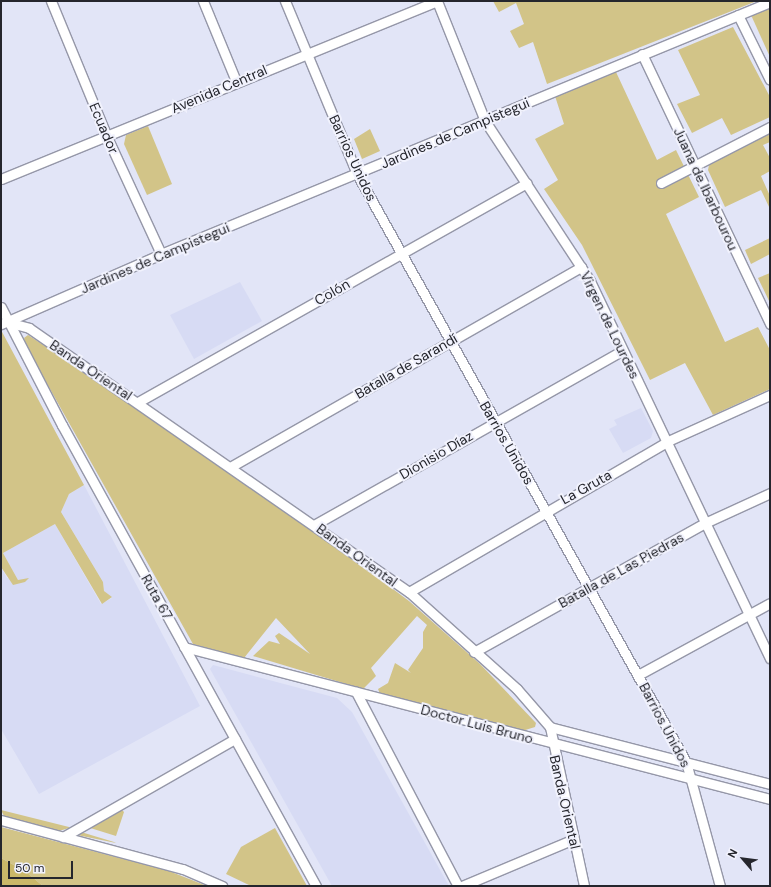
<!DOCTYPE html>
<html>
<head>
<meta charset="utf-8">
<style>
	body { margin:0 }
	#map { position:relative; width:771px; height:887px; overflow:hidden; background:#e2e5f7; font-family:"DM Sans",sans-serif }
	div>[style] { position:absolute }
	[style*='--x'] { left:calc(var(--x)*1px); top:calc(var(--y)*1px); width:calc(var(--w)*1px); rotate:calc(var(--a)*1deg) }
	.built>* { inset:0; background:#d7dbf4 }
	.green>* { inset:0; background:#d2c488 }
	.water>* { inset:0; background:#cab869 }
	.roads { filter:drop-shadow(1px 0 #9597a8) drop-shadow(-1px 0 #9597a8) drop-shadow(0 1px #9597a8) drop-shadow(0 -1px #9597a8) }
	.minor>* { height:9px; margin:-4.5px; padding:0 4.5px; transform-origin:4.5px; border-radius:4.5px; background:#fff }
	span { translate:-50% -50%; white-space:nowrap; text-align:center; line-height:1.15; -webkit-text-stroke:4px #f1f2fd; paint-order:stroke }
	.street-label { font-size:14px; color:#25262d }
	.frame { position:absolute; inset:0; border:2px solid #25262d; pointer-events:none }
	.north { position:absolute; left:723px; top:839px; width:40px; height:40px; -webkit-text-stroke:3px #f1f2fd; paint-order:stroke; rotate:298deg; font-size:11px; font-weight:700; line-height:16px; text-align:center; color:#25262d }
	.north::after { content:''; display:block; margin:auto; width:14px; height:18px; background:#25262d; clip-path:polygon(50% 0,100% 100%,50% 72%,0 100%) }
	.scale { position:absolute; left:8px; top:861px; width:65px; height:18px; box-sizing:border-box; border:2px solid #25262d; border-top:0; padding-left:5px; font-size:12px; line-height:14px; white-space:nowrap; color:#25262d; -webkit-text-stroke:3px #f1f2fd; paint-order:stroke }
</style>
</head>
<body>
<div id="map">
	<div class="built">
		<div style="clip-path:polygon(240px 282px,262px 321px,194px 359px,170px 315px)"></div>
		<div style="clip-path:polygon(641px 408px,653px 431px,651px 438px,623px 453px,609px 429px,617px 425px,614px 420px)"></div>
		<div style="clip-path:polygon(84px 485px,200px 706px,39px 794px,1px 729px,1px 567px,7px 578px,18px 580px,3px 553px,55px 524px,101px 604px,112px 598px,104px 591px,103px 582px,61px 512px,69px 494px)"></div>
		<div style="clip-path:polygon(213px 665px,337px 698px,352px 712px,449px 886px,332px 886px,210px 669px)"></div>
	</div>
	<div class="green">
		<div style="clip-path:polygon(493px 1px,757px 1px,547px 84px,533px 42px,519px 48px,510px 31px,524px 24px,516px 3px,499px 12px)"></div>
		<div style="clip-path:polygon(770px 7px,770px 57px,751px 15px)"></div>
		<div style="clip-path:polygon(733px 27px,770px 97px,770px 117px,731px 135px,722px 118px,692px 133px,677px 104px,700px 95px,678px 50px)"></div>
		<div style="clip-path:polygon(616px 72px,657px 160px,676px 150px,699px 197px,666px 214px,725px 342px,758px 327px,770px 350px,770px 389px,713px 415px,685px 363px,650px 380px,582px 245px,544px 189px,558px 180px,535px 139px,564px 124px,555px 96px)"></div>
		<div style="clip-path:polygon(148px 126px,172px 184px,147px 195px,124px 144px,126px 135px)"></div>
		<div style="clip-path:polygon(370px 129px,380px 151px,362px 159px,354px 139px)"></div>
		<div style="clip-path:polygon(770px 132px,770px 142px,763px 145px,770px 158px,770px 171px,761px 176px,770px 196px,770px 209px,761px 190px,725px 207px,708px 170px,709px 165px)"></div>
		<div style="clip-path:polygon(770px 238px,770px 254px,751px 264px,745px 250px)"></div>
		<div style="clip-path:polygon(770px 273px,770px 303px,758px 278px)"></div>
		<div style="clip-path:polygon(1px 330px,84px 485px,69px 494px,61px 512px,103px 582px,104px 591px,112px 597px,102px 604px,55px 524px,3px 553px,18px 580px,29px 578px,25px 582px,13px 585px,1px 567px)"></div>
		<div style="clip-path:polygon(28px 335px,235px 471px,409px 601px,480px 664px,536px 723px,535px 727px,522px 731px,380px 694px,378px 689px,388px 683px,395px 663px,411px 673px,408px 670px,423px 648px,423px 632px,427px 625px,417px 616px,371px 668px,376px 676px,363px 689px,253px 656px,269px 641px,280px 644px,275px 636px,279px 633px,310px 654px,276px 618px,244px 658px,193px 644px,27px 348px,24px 338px)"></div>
		<div style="clip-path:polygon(121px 809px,124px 812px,116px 836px,87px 827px)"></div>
		<div style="clip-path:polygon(1px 810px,69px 827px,69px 828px,59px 831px,4px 816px)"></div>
		<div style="clip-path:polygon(1px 827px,169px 871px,207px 886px,43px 886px,25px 871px,1px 858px)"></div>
		<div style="clip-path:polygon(275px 828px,307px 886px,251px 886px,226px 874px,241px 847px)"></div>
		<div style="clip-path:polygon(81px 832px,114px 842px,116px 843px,77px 835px)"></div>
	</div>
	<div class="water">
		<div style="clip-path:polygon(1px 858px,25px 871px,43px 886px,1px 886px)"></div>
	</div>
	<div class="roads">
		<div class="minor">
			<div style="--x:51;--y:1;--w:147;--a:67.6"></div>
			<div style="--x:107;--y:137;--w:129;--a:65.2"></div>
			<div style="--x:203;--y:1;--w:87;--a:67.6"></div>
			<div style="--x:285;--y:1;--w:187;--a:67.4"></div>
			<div style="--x:357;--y:174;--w:674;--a:60.77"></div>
			<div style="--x:686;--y:762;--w:129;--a:74.7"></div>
			<div style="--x:437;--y:1;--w:129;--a:68.2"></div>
			<div style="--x:485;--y:121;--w:191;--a:56.7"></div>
			<div style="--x:590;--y:281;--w:418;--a:64.5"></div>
			<div style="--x:738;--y:15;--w:72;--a:63.8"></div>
			<div style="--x:642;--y:54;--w:299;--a:64.6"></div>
			<div style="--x:1;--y:179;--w:471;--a:-22.2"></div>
			<div style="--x:661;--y:183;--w:123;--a:-27.2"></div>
			<div style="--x:1;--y:307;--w:133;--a:62.7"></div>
			<div style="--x:62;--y:425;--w:526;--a:61.15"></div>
			<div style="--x:7;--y:322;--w:23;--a:15"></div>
			<div style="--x:29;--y:328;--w:463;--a:34.8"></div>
			<div style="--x:409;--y:592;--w:145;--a:41.9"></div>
			<div style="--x:517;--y:689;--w:50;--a:49"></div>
			<div style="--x:550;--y:727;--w:163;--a:77.9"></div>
			<div style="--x:1;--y:324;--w:175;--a:-23.6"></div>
			<div style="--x:161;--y:254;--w:659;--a:-22.48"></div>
			<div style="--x:138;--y:402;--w:446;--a:-29.4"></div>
			<div style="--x:232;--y:466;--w:402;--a:-29.7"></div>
			<div style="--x:314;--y:525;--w:353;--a:-29.5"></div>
			<div style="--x:409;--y:592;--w:300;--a:-30.2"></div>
			<div style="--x:668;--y:441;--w:112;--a:-24.3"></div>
			<div style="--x:184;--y:647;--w:605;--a:14.54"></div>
			<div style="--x:474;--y:652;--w:267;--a:-29.2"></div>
			<div style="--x:707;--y:522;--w:69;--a:-24.7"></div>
			<div style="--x:638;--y:675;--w:150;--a:-28.6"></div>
			<div style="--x:356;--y:692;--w:219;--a:62.3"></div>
			<div style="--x:550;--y:727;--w:227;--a:14.5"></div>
			<div style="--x:1;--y:820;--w:188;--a:15.1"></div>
			<div style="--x:183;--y:869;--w:43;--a:23.6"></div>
			<div style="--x:63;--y:837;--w:198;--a:-29.7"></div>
			<div style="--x:462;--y:886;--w:121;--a:-22.8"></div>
		</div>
	</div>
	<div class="street-label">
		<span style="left:219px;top:89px;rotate:-23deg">Avenida Central</span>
		<span style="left:104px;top:128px;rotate:67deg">Ecuador</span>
		<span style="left:455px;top:133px;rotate:-23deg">Jardines de Campistegui</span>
		<span style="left:353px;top:158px;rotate:65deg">Barrios Unidos</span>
		<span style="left:706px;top:189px;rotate:65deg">Juana de Ibarbourou</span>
		<span style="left:155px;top:258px;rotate:-23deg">Jardines de Campistegui</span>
		<span style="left:332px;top:292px;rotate:-30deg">Colón</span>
		<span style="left:610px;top:325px;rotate:64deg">Virgen de Lourdes</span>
		<span style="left:406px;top:366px;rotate:-30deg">Batalla de Sarandí</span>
		<span style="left:91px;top:370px;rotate:34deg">Banda Oriental</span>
		<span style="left:507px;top:443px;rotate:60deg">Barrios Unidos</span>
		<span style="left:436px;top:455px;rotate:-30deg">Dionisio Díaz</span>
		<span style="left:586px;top:487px;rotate:-29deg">La Gruta</span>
		<span style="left:357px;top:555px;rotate:36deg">Banda Oriental</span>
		<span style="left:621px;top:570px;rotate:-29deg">Batalla de Las Piedras</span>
		<span style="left:157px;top:597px;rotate:61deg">Ruta 67</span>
		<span style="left:477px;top:724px;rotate:15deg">Doctor Luis Bruno</span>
		<span style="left:665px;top:725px;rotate:62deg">Barrios Unidos</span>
		<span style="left:565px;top:802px;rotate:77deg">Banda Oriental</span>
	</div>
	<div class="frame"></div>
	<div class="north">N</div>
	<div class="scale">50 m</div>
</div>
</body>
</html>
